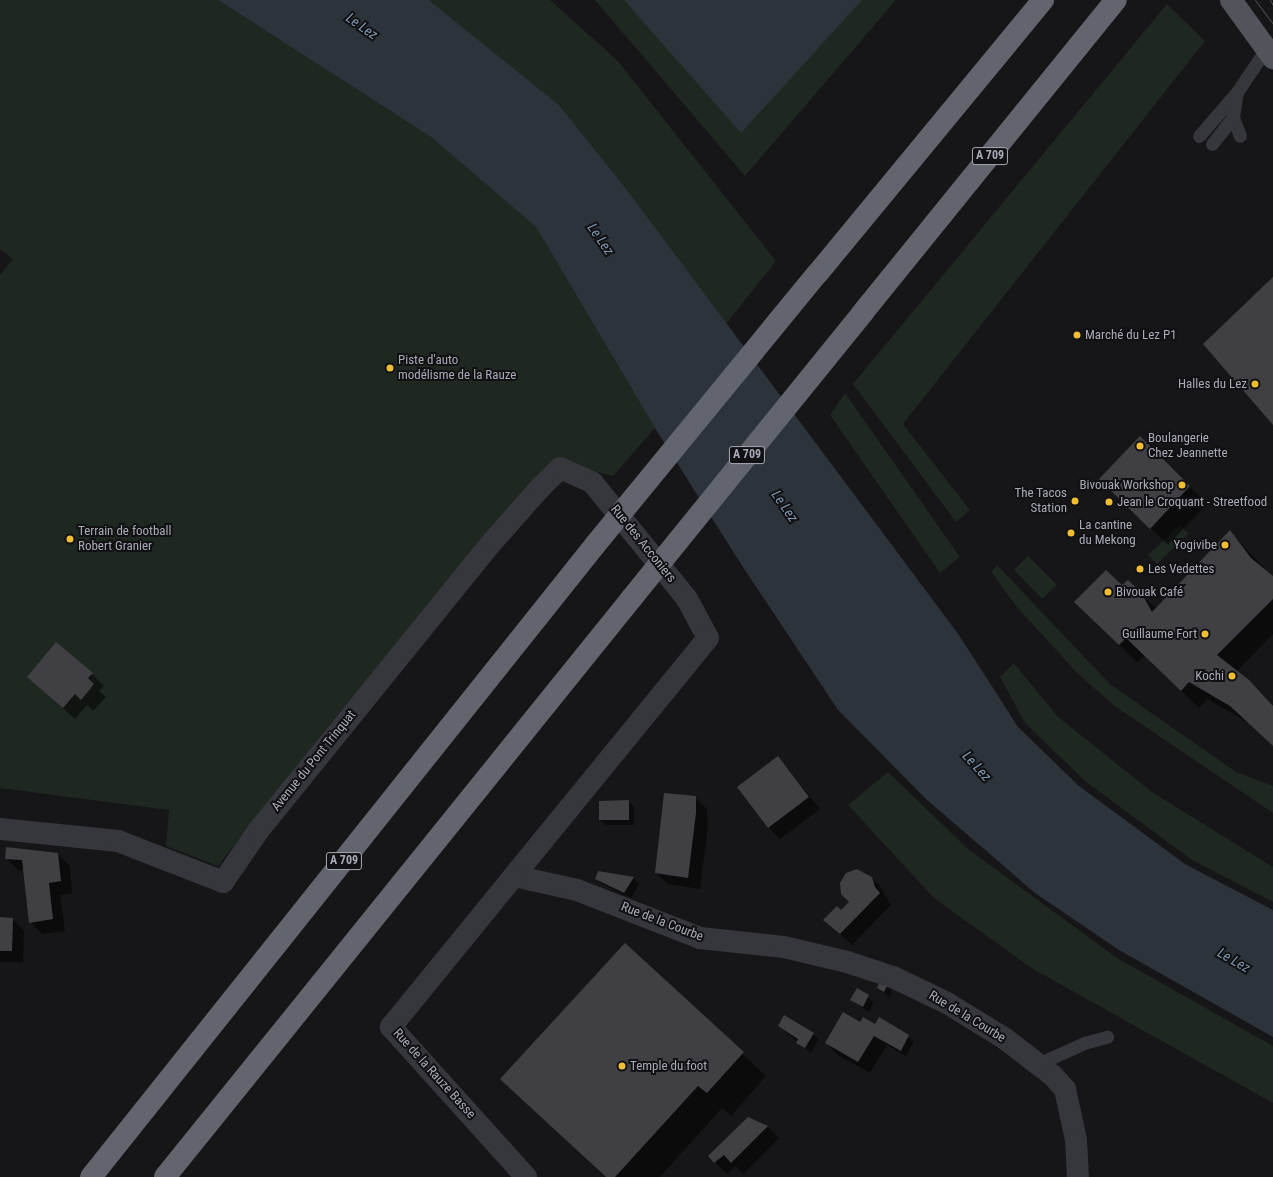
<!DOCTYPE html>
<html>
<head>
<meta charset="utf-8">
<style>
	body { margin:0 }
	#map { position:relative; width:1273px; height:1177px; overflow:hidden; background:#161517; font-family:"Roboto Condensed",sans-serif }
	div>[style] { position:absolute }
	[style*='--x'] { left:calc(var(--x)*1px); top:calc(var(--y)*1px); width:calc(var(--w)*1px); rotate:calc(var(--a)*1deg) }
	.green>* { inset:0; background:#1f2721 }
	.water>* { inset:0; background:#2c333b }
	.shadow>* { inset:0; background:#0007 }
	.building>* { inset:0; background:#404044 }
	.service>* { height:13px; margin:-6.5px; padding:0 6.5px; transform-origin:6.5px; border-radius:6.5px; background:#36373c }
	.minor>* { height:22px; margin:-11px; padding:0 11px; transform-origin:11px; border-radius:11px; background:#36373c }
	.primary>* { height:22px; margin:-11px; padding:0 11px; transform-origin:11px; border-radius:11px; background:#52545b }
	.motorway>* { height:22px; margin:-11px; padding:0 11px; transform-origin:11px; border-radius:11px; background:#62656d }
	.tram>* { height:1px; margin:-0.5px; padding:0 0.5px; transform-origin:0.5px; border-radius:0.5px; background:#4b4d53 }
	.motorway-bridge>* { height:22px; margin:-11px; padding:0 11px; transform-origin:11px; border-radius:11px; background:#62656d }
	.dots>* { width:11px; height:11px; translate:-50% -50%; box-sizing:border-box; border:2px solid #111012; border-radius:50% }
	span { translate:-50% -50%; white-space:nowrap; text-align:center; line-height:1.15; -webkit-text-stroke:4px #111012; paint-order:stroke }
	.shield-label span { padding:1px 3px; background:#111012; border:1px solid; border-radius:3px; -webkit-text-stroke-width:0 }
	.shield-label { font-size:12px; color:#a7abb7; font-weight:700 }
	.poi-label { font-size:13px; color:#a7abb7 }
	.left { translate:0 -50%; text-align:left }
	.right { translate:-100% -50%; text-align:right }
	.street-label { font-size:13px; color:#a7abb7 }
	.water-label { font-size:14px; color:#7e97b2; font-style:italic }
</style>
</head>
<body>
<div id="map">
	<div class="green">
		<div style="clip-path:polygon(0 0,218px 0,431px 137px,536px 227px,655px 428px,613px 476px,565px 463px,540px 477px,333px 720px,218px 866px,166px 846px,169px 810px,0 788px,0 275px,13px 259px,0 249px)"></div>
		<div style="clip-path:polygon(429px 0,550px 0,617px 60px,776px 261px,726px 324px,624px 186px,559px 105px)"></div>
		<div style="clip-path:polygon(595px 0,896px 0,745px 176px)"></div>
		<div style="clip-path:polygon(1167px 4px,1205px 41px,903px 424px,970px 510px,956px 522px,853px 384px)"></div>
		<div style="clip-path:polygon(845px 393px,960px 557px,940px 573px,830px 415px)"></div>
		<div style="clip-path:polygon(1180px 525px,1188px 534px,1157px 564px,1148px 555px)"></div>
		<div style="clip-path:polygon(1028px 556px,1057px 585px,1042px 599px,1014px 570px)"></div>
		<div style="clip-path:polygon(997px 565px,1110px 684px,1236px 772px,1273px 786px,1273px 813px,1116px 707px,1078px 674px,1016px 606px,991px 572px)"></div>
		<div style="clip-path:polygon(1014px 663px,1057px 716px,1152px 792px,1273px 867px,1273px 902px,1192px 860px,1085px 781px,1025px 723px,1000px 677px)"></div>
		<div style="clip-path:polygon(888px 772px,968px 849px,1117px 958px,1273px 1046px,1273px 1103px,1033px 969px,935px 899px,848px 805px)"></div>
	</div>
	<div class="water">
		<div style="clip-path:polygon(218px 0,429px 0,559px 105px,624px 186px,959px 635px,1018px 727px,1079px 786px,1185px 864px,1273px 910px,1273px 1037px,1119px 950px,1035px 893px,927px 800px,838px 710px,739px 561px,655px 428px,536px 227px,431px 137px)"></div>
		<div style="clip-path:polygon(624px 0,862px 0,741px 133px)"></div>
	</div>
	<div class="shadow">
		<div style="clip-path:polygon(1140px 437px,1207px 504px,1168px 545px,1118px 497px)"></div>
		<div style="clip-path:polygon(1230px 531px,1273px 578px,1273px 634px,1236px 672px,1273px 706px,1273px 746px,1249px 723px,1207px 699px,1199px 708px,1145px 655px,1137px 662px,1093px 620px,1121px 587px,1140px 592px,1156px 609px)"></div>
		<div style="clip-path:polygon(92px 674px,104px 686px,99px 691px,106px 697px,93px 711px,87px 705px,75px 719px,28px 677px)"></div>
		<div style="clip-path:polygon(778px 757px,820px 809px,780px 839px,768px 827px)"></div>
		<div style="clip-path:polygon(695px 797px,707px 809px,708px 826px,700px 889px,668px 884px,656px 873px)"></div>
		<div style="clip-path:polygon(628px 801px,634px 807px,634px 825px,606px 825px,600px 820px)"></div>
		<div style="clip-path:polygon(58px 854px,70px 866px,72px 893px,60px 895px,65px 931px,42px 934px,30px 922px,24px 870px,18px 870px,6px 858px)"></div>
		<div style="clip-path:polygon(857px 870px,867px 873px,879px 885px,891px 905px,852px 945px,825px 920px,841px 911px,850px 902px,841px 888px,843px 878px)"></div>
		<div style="clip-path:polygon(633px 878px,639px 884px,631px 898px,602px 884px,596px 879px)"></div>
		<div style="clip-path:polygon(0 918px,12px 919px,24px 931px,23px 962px,0 962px)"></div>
		<div style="clip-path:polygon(625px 945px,766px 1076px,731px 1116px,722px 1108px,660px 1177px,605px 1177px,502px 1079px)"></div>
		<div style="clip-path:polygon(886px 987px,892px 992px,890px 997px,878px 988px)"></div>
		<div style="clip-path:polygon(857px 990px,874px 1002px,869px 1012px,851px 1000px)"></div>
		<div style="clip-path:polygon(785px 1016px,819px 1039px,811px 1053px,779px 1026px)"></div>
		<div style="clip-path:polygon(882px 1021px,914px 1041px,906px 1056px,887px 1045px,870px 1073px,838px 1055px,827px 1043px,861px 1023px,875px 1025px)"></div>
		<div style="clip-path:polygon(767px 1126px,779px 1138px,743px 1174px,736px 1166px,727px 1174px,709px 1156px)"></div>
	</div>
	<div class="building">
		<div style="clip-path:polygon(1273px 277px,1273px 425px,1203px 344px)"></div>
		<div style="clip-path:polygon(1140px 436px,1190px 486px,1150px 529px,1099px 479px)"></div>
		<div style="clip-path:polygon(1230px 530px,1251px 558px,1273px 576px,1273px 599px,1217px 655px,1249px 680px,1273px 706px,1273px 746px,1230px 706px,1189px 682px,1181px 691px,1126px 638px,1119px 645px,1074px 602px,1106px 570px,1122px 585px,1128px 580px,1141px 592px,1152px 612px)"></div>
		<div style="clip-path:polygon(56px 642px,93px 673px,88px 678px,94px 684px,81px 700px,75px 694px,63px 708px,27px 677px)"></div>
		<div style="clip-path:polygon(778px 756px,809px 797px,768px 828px,737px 787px)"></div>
		<div style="clip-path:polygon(664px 793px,696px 796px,696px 813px,688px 878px,655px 873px)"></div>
		<div style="clip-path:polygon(629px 800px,629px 820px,599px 820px,599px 801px)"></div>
		<div style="clip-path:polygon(6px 847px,58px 853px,61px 881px,49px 883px,53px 919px,29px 923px,22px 860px,5px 859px)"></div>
		<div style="clip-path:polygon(857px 869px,872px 877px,875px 887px,880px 893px,840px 934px,823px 920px,837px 906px,841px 910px,849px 902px,841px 894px,840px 883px,846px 873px)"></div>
		<div style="clip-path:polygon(598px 871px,634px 877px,624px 893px,595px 879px)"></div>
		<div style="clip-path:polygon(0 917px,13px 918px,12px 951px,0 951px)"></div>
		<div style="clip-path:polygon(625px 943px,744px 1052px,707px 1093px,698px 1086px,615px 1177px,606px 1177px,500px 1079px)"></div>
		<div style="clip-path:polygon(879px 983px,887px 986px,884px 992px,877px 988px)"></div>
		<div style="clip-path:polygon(857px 988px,869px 995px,863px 1007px,850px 1000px)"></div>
		<div style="clip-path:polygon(843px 1012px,860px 1022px,863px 1017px,875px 1024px,879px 1017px,909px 1035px,901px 1051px,874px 1036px,858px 1062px,825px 1043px)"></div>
		<div style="clip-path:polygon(784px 1015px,814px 1033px,805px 1048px,796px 1043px,798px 1039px,778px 1026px)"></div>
		<div style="clip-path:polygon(748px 1117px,768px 1126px,731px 1163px,724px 1155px,714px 1163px,708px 1156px)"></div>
	</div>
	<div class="service">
		<div style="--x:1233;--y:117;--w:20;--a:70"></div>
		<div style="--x:1199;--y:136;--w:58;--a:-49.2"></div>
		<div style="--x:1237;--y:92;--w:52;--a:-56"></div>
		<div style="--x:1212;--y:144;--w:34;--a:-52"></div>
		<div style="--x:1233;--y:117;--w:25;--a:-81"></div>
		<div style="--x:1038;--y:1064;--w:51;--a:-24.5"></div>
		<div style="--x:1084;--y:1043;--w:24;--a:-15"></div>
	</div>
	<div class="minor">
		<div style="--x:0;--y:829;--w:119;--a:5.8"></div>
		<div style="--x:118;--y:841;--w:113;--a:21.3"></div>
		<div style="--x:223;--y:882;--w:62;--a:-55.5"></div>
		<div style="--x:258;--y:831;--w:373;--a:-51"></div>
		<div style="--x:493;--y:541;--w:71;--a:-48.4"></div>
		<div style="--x:540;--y:488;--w:28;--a:-45"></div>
		<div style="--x:560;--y:468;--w:35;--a:24"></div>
		<div style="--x:592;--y:482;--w:151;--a:50.9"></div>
		<div style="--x:687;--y:599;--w:44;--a:61.7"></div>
		<div style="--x:708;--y:638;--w:307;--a:129.2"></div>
		<div style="--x:514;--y:876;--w:65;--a:12.5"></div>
		<div style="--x:577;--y:890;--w:132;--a:21.3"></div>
		<div style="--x:700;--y:938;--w:84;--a:6.1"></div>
		<div style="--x:784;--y:947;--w:65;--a:13.4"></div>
		<div style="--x:847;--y:962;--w:48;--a:18.1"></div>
		<div style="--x:893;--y:977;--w:60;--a:25.7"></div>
		<div style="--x:947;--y:1003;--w:67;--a:31.6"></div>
		<div style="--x:1004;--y:1038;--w:61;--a:37.6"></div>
		<div style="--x:1052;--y:1075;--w:19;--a:47"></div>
		<div style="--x:1065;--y:1089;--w:52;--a:77.8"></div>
		<div style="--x:1076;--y:1140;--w:37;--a:87"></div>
		<div style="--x:514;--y:876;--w:195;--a:129.2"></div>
		<div style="--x:391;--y:1027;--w:202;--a:48"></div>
	</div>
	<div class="primary">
		<div style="--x:1231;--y:0;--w:72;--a:54.1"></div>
	</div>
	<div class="motorway">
		<div style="--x:818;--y:273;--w:354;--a:-50.5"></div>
		<div style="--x:864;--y:311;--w:400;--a:-51"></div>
		<div style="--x:91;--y:1177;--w:808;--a:-51.43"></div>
		<div style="--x:165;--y:1177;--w:742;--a:-51.12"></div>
	</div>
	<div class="tram">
		<div style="--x:1255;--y:0;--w:30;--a:53"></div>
		<div style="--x:1270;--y:0;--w:6;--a:59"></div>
	</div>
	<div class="motorway-bridge">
		<div style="--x:595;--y:545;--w:352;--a:-50.7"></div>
		<div style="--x:631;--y:599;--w:370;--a:-51"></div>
	</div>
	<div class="dots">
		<div style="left:1077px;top:335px;background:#f1be33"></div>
		<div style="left:390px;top:368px;background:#f1be33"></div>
		<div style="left:1255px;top:384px;background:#f1be33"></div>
		<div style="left:1140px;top:446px;background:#f1be33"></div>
		<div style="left:1182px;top:485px;background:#f1be33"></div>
		<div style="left:1075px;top:501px;background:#f1be33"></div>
		<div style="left:1109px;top:502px;background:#f1be33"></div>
		<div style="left:1071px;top:533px;background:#f1be33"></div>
		<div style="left:70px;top:539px;background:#f1be33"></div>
		<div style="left:1225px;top:545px;background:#f1be33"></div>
		<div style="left:1140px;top:569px;background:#f1be33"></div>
		<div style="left:1108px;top:592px;background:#f1be33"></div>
		<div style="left:1205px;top:634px;background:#f1be33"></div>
		<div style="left:1232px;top:676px;background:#f1be33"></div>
		<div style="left:622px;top:1066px;background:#f1be33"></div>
	</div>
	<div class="shield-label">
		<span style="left:990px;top:156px">A 709</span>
		<span style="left:747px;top:455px">A 709</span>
		<span style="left:344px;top:861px">A 709</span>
	</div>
	<div class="poi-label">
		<span class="left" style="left:1085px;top:335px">Marché du Lez P1</span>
		<span class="left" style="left:398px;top:368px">Piste d'auto<br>modélisme de la Rauze</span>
		<span class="right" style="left:1247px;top:384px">Halles du Lez</span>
		<span class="left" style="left:1148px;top:446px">Boulangerie<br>Chez Jeannette</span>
		<span class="right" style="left:1174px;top:485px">Bivouak Workshop</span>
		<span class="right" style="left:1067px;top:501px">The Tacos<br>Station</span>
		<span class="left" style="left:1117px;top:502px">Jean le Croquant - Streetfood</span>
		<span class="left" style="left:1079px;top:533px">La cantine<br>du Mekong</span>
		<span class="left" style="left:78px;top:539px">Terrain de football<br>Robert Granier</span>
		<span class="right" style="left:1217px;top:545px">Yogivibe</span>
		<span class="left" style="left:1148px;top:569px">Les Vedettes</span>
		<span class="left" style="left:1116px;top:592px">Bivouak Café</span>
		<span class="right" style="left:1197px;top:634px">Guillaume Fort</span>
		<span class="right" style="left:1224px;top:676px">Kochi</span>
		<span class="left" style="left:630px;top:1066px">Temple du foot</span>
	</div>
	<div class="street-label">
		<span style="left:643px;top:544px;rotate:51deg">Rue des Acconiers</span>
		<span style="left:314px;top:761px;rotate:-51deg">Avenue du Pont Trinquat</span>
		<span style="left:662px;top:922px;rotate:21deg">Rue de la Courbe</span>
		<span style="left:967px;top:1017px;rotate:31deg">Rue de la Courbe</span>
		<span style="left:434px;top:1074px;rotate:48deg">Rue de la Rauze Basse</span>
	</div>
	<div class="water-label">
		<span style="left:362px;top:26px;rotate:35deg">Le Lez</span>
		<span style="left:601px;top:239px;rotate:55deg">Le Lez</span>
		<span style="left:785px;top:506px;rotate:55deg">Le Lez</span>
		<span style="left:977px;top:766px;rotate:48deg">Le Lez</span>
		<span style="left:1234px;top:960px;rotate:30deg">Le Lez</span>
	</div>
</div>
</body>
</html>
